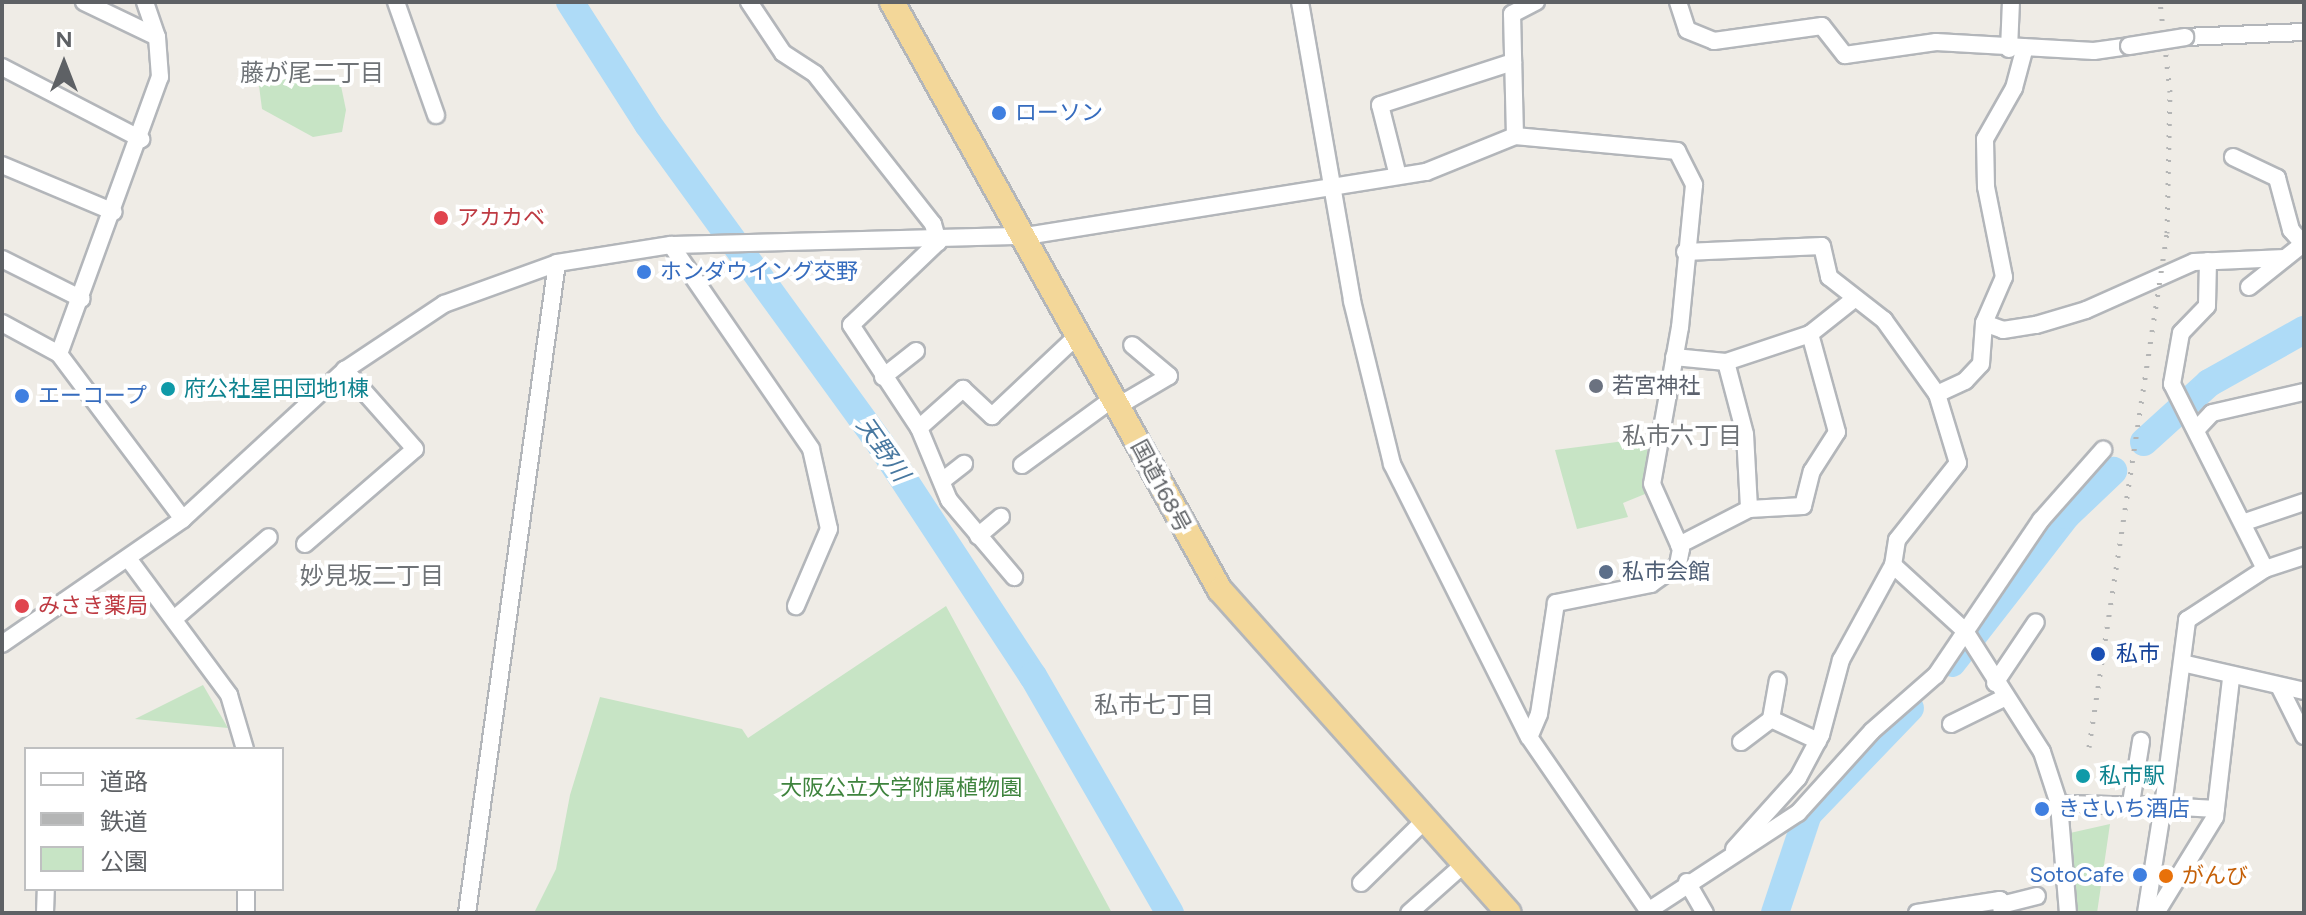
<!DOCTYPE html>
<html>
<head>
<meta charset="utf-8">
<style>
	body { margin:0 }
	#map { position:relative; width:2306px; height:915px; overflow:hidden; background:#efece6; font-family:Figtree,"Noto Sans JP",sans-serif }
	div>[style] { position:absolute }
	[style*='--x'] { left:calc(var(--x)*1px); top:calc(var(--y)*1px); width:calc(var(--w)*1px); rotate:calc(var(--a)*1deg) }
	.green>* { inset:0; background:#c7e4c5 }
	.river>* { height:28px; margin:-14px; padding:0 14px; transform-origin:14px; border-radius:14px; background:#aedbf7 }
	.roads { filter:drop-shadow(2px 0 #b3b6ba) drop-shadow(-2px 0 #b3b6ba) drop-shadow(0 2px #b3b6ba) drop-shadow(0 -2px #b3b6ba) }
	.minor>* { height:16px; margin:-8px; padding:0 8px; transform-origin:8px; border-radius:8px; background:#fff }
	.highway>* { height:24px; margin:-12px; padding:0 12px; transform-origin:12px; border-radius:12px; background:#f3d799 }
	.rail>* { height:5px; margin-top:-2.5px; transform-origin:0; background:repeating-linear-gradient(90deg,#b4b5b5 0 2px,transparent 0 12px) }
	.bridges { filter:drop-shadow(2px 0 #b3b6ba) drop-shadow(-2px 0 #b3b6ba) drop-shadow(0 2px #b3b6ba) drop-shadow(0 -2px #b3b6ba) }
	.minor-bridge>* { height:16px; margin:-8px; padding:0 8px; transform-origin:8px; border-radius:8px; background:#fff }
	.dots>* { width:22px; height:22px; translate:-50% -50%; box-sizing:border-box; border:4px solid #fff; border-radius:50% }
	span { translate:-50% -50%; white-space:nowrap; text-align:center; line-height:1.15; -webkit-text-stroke:8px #fff; paint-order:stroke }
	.shop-label { font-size:22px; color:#366cbe }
	.left { translate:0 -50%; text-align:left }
	.right { translate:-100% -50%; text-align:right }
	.health-label { font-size:22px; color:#be3a42 }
	.worship-label { font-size:22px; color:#5b616d }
	.culture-label { font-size:22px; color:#0d838f }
	.street-label { font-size:22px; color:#5e6165 }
	.service-label { font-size:22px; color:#4e5e75 }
	.transit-label { font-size:22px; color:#164399 }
	.park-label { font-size:22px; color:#3f843e }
	.food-label { font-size:22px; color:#c56008 }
	.neighbourhood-label { font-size:24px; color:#6f7377 }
	.water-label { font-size:24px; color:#4878a0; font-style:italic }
	.frame { position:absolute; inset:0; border:4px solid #5e6165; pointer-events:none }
	.legend { position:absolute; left:24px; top:747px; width:260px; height:144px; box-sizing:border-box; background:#fff; border:2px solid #bfc0c1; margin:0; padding:10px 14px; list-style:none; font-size:24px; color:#5e6165 }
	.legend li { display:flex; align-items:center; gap:16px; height:40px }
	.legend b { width:40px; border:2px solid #bfc0c1 }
	.north { position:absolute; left:24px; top:24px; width:80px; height:80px; -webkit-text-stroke:6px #fff; paint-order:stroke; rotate:0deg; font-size:22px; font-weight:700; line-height:32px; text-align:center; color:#5e6165 }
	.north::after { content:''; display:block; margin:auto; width:28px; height:36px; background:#5e6165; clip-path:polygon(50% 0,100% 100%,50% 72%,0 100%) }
</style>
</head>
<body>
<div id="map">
	<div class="green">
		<div style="clip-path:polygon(258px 78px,340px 81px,346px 110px,342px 132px,313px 137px,262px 109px)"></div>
		<div style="clip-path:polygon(1648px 438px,1645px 494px,1623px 503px,1628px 517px,1577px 529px,1555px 450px)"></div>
		<div style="clip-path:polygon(946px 606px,1112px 913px,534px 913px,556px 869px,570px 795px,600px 697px,742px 729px,748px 738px)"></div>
		<div style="clip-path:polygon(203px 685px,228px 728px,135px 719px)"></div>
		<div style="clip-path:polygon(2110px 824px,2097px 913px,2075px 913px,2070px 833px)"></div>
	</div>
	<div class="river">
		<div style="--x:570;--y:2;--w:145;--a:57.4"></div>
		<div style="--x:648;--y:124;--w:397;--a:54"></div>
		<div style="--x:881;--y:445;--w:277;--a:56.7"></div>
		<div style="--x:1033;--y:676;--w:274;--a:60"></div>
		<div style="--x:2144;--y:442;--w:88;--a:-42.2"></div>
		<div style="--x:2209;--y:383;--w:109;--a:-29.2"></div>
		<div style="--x:1952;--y:663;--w:187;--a:-52.2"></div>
		<div style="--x:2067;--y:515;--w:64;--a:-43.7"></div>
		<div style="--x:1775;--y:913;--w:104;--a:-71.6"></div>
		<div style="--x:1808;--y:814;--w:147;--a:-46.1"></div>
	</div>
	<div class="roads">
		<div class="minor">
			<div style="--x:84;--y:2;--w:81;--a:25.6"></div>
			<div style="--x:396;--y:2;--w:120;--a:70.5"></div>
			<div style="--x:749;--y:2;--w:61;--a:56.3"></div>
			<div style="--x:783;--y:53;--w:38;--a:33"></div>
			<div style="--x:815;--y:74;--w:191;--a:51.8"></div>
			<div style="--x:933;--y:224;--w:19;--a:74"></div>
			<div style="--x:938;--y:242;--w:120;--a:136.3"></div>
			<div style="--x:851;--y:325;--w:123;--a:56.6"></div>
			<div style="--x:919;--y:428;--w:78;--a:67.4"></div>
			<div style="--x:949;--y:500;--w:101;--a:49.8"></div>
			<div style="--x:1300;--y:2;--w:303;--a:80.1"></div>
			<div style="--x:1352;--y:301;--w:168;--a:76.2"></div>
			<div style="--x:1392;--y:464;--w:305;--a:63.4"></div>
			<div style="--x:1529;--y:737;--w:214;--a:55.5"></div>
			<div style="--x:1678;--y:2;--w:29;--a:72"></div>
			<div style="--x:1687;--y:30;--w:29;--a:22"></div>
			<div style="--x:1714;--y:41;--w:109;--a:-7.9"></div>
			<div style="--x:1822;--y:26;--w:37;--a:52"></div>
			<div style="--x:1845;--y:55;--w:92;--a:-8.1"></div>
			<div style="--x:1936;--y:42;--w:158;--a:3.3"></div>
			<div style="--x:2094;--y:51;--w:35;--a:-8"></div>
			<div style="--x:2185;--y:37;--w:119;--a:-2.4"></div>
			<div style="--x:2009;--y:49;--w:47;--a:-87.6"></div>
			<div style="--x:2;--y:67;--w:157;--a:27.4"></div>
			<div style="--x:1515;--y:136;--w:122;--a:-91.4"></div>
			<div style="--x:1512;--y:14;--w:27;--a:-27"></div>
			<div style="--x:2233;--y:157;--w:49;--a:25.5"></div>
			<div style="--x:2277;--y:178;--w:54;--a:74.9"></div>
			<div style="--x:2291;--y:230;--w:18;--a:49"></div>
			<div style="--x:2303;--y:244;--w:69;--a:141.5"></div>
			<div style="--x:2;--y:165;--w:121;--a:22.8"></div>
			<div style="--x:1398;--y:176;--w:73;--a:-104.2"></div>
			<div style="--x:1380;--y:105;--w:140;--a:-17.9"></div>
			<div style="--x:671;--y:245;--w:247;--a:55.5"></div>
			<div style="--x:811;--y:449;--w:82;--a:77.3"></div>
			<div style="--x:829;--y:529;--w:84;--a:113.2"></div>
			<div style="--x:1685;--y:252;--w:137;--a:-2.5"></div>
			<div style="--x:1822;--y:246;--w:32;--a:77"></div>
			<div style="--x:1829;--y:277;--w:70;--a:38"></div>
			<div style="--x:1884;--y:320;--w:91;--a:54.4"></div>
			<div style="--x:1937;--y:394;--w:72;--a:73.1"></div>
			<div style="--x:1958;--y:463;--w:98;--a:128.4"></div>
			<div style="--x:1897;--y:540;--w:25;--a:99"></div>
			<div style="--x:1893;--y:565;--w:98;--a:42.5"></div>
			<div style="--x:1965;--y:631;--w:143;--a:57.5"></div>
			<div style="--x:2042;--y:752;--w:55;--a:71.9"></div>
			<div style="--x:2059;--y:804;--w:109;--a:85.3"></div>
			<div style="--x:2;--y:259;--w:89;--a:26.6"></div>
			<div style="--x:2208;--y:261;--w:45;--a:91.3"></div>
			<div style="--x:2207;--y:306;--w:37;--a:134"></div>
			<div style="--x:2181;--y:333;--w:52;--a:100"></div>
			<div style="--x:2172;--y:384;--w:207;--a:63.3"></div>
			<div style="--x:2;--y:323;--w:65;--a:28.5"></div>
			<div style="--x:59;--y:354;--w:206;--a:53.1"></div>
			<div style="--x:1984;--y:323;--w:20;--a:20"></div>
			<div style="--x:2003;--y:330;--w:33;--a:-9"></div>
			<div style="--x:2036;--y:325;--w:52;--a:-16.7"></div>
			<div style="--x:2086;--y:310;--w:118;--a:-24"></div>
			<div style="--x:2194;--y:262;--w:91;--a:-2.5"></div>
			<div style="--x:59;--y:354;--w:295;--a:-70"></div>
			<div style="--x:160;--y:77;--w:40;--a:-94.3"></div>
			<div style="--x:157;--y:37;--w:37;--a:-109"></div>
			<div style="--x:1674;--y:357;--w:52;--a:5.5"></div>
			<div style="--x:1726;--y:362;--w:89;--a:-18.4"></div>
			<div style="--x:1810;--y:334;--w:56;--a:-38.5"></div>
			<div style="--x:1726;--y:362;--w:74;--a:75.2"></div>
			<div style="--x:1745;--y:434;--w:75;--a:86.9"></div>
			<div style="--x:883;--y:377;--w:42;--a:-38.2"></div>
			<div style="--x:1937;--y:394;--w:31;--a:-25"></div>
			<div style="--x:1965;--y:381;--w:23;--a:-47"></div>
			<div style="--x:1981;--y:364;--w:41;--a:-85.8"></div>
			<div style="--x:1984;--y:323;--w:50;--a:-66.5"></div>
			<div style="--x:2004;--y:277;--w:92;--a:-101.3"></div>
			<div style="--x:1986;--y:187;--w:48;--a:-91.2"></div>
			<div style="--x:1985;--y:139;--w:59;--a:-60.4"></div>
			<div style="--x:2014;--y:88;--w:42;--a:-75"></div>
			<div style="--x:1118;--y:406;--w:59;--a:-30.5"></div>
			<div style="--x:1169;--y:376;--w:48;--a:-140"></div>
			<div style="--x:919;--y:428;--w:59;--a:-41.6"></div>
			<div style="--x:963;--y:389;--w:40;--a:43"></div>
			<div style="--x:992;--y:416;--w:120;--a:-43.3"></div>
			<div style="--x:2196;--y:430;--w:23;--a:-47"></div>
			<div style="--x:2212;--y:413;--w:94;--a:-12.9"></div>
			<div style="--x:1022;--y:465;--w:114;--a:-36.1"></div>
			<div style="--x:942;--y:481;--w:28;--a:-38"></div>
			<div style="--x:2245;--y:522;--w:62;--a:-18.7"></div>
			<div style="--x:978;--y:536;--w:30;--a:-40"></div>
			<div style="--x:305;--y:544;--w:145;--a:-40.8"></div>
			<div style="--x:415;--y:449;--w:106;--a:-131.5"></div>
			<div style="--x:1679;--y:545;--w:79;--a:-27.2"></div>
			<div style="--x:1749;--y:509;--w:54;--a:-3.2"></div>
			<div style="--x:1803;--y:506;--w:36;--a:-76"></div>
			<div style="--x:1812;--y:471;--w:46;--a:-57.3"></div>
			<div style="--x:1837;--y:432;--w:102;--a:-105.4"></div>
			<div style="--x:130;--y:561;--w:167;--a:53.5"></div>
			<div style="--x:229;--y:695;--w:56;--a:73.5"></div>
			<div style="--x:174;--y:619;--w:125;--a:-40.8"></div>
			<div style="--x:2;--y:644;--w:220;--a:-34.6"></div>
			<div style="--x:183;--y:519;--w:220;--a:-42.6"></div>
			<div style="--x:345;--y:370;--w:119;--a:-33.7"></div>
			<div style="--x:444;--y:304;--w:120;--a:-19.9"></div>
			<div style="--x:557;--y:263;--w:115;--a:-9"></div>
			<div style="--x:671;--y:245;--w:355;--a:-1.5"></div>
			<div style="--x:1026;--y:236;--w:405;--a:-9.1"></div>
			<div style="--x:1426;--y:172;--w:96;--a:-22"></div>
			<div style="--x:1515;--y:136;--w:163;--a:5.3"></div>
			<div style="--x:1677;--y:151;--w:38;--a:63"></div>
			<div style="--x:1694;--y:185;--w:143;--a:95.6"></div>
			<div style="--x:1680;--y:327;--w:159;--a:100.1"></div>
			<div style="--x:1652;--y:484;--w:71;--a:66"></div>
			<div style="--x:1681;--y:549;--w:16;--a:101"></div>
			<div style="--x:1678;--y:565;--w:33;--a:145"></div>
			<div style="--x:1651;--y:584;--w:97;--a:168.7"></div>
			<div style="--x:1556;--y:603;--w:112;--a:98.7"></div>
			<div style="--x:1539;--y:714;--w:25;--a:113"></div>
			<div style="--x:2182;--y:663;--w:125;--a:12.9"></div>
			<div style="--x:1995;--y:683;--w:73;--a:-56.1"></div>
			<div style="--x:2279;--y:686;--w:56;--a:63.4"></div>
			<div style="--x:1771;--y:719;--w:39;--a:-80"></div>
			<div style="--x:1951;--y:724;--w:59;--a:-26.1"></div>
			<div style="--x:1741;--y:742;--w:38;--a:-37"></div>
			<div style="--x:1771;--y:719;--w:52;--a:25.1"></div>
			<div style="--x:2131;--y:803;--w:63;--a:-80.8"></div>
			<div style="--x:2059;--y:804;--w:104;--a:1.1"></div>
			<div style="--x:2163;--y:806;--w:188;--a:-82.6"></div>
			<div style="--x:2187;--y:620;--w:93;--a:-33.2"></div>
			<div style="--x:2265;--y:569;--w:41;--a:-18.4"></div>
			<div style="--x:1734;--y:849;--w:96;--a:-48"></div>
			<div style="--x:1798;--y:778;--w:49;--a:-61.9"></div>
			<div style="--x:1821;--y:735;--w:78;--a:-75.1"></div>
			<div style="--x:1841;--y:660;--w:108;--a:-61.3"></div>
			<div style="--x:1687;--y:882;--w:36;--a:60"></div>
			<div style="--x:1361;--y:883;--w:87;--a:-44.5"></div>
			<div style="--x:2001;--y:905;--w:37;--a:-14"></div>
			<div style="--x:1648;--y:911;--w:179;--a:-33.2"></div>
			<div style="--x:1798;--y:813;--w:110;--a:-47.9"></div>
			<div style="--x:1872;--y:731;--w:85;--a:-41.2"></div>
			<div style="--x:1936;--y:675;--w:187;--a:-55.9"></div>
			<div style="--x:2041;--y:520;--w:94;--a:-48.5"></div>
			<div style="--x:45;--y:913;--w:24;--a:-88"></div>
			<div style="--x:246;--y:913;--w:24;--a:-90"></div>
			<div style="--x:467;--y:913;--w:656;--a:-82.12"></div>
			<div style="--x:1409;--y:913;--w:71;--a:-41.6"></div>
			<div style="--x:1917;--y:913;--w:84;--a:-8.9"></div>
			<div style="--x:2000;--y:900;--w:13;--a:81"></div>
			<div style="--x:2146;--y:913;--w:108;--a:-81"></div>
			<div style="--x:2163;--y:806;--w:53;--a:3.2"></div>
			<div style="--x:2156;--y:913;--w:113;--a:-58.4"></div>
			<div style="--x:2215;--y:817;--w:140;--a:-83.4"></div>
		</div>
		<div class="highway">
			<div style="--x:892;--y:2;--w:673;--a:60.85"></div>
			<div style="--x:1220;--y:590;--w:433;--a:48.2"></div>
		</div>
	</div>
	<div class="rail">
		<div style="--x:2089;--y:747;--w:520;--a:-81.37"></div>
		<div style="--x:2167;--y:233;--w:141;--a:-88.8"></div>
		<div style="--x:2170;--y:92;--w:91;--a:-96.3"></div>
	</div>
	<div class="bridges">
		<div class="minor-bridge">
			<div style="--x:2129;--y:46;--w:57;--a:-9.1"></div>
		</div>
	</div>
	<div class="dots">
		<div style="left:999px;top:113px;background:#3f7fe0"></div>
		<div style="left:441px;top:218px;background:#e0444e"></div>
		<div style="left:644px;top:272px;background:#3f7fe0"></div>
		<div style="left:1596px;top:386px;background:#6b7280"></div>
		<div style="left:168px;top:389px;background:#0f9aa8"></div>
		<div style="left:22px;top:396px;background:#3f7fe0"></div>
		<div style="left:1606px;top:572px;background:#5c6f8a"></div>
		<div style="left:22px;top:606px;background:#e0444e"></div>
		<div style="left:2098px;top:654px;background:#1a4fb4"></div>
		<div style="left:2083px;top:776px;background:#0f9aa8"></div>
		<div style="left:2042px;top:809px;background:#3f7fe0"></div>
		<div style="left:2140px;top:875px;background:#3f7fe0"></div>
		<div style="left:2166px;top:876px;background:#e8710a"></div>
	</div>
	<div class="shop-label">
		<span class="left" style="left:1015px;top:113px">ローソン</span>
		<span class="left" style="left:660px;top:272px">ホンダウイング交野</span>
		<span class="left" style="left:38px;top:396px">エーコープ</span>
		<span class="left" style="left:2058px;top:809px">きさいち酒店</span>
		<span class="right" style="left:2124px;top:875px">SotoCafe</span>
	</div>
	<div class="health-label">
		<span class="left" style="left:457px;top:218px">アカカベ</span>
		<span class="left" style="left:38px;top:606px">みさき薬局</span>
	</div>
	<div class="worship-label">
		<span class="left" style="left:1612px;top:386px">若宮神社</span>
	</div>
	<div class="culture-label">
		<span class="left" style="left:184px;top:389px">府公社星田団地1棟</span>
		<span class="left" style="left:2099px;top:776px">私市駅</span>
	</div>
	<div class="street-label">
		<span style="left:1161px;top:486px;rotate:62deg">国道168号</span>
	</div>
	<div class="service-label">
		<span class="left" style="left:1622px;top:572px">私市会館</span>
	</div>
	<div class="transit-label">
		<span class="left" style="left:2116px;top:654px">私市</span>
	</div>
	<div class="park-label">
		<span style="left:901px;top:788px">大阪公立大学附属植物園</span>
	</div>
	<div class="food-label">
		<span class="left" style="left:2182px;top:876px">がんび</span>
	</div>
	<div class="neighbourhood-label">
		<span style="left:312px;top:73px">藤が尾二丁目</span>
		<span style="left:1682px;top:436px">私市六丁目</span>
		<span style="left:372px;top:576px">妙見坂二丁目</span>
		<span style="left:1154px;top:705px">私市七丁目</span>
	</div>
	<div class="water-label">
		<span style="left:883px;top:449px;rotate:55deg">天野川</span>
	</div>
	<div class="frame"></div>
	<ul class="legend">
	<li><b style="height:10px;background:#fff"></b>道路</li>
	<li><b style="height:10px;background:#b4b5b5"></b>鉄道</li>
	<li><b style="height:22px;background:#c7e4c5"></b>公園</li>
	</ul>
	<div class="north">N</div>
</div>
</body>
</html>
